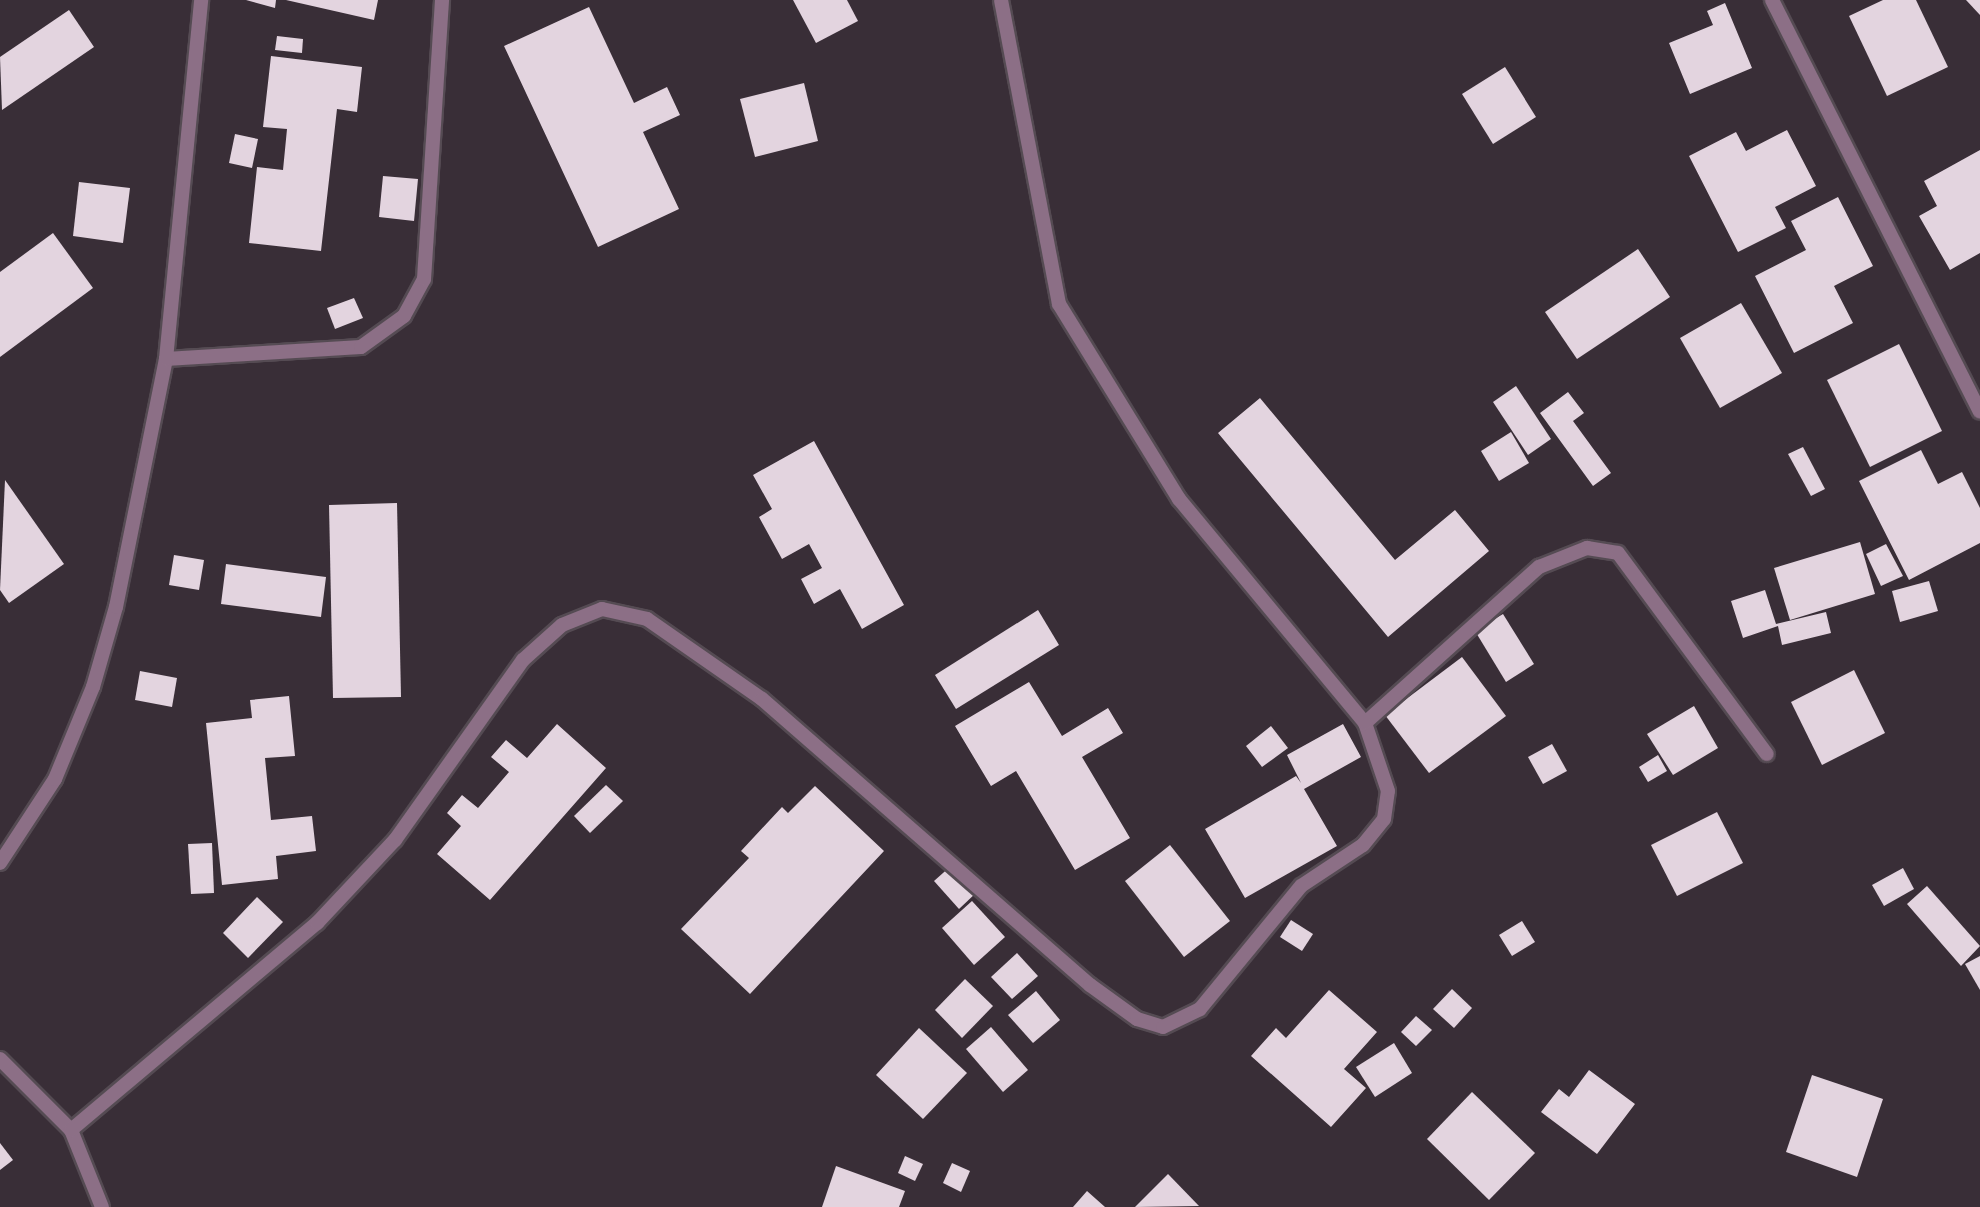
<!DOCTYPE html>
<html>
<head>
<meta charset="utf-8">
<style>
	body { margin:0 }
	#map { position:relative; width:1980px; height:1207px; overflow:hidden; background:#392e37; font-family:"Zilla Slab",serif }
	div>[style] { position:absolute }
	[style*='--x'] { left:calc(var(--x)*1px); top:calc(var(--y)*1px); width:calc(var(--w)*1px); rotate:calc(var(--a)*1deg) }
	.building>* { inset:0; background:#e3d4df }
	.roads { filter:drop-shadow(2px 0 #554b53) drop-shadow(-2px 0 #554b53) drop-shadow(0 2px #554b53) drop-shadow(0 -2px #554b53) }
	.street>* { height:14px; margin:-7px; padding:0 7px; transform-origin:7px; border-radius:7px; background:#8c6f86 }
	span { translate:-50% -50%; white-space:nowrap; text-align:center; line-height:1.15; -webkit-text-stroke:7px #1d181c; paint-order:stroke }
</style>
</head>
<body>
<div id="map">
	<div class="building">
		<div style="clip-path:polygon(246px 0,276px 0,275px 8px)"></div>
		<div style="clip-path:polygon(286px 0,378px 0,374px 20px)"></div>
		<div style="clip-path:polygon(793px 0,847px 0,858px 21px,816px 43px)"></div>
		<div style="clip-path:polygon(1883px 0,1916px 0,1948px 67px,1887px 96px,1849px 16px)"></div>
		<div style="clip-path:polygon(1966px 0,1980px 0,1980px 15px)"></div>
		<div style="clip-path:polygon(1725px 3px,1752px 68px,1690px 94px,1669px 43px,1713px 25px,1707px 11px)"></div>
		<div style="clip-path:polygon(589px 7px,634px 103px,667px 87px,680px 115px,643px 132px,679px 209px,598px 247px,504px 46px)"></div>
		<div style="clip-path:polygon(69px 10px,94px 47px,2px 110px,0 57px)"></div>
		<div style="clip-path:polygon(277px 36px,303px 39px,302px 53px,275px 50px)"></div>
		<div style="clip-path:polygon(271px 56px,362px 67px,357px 112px,337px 109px,321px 251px,249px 243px,257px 167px,283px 170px,287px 129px,263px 127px)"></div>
		<div style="clip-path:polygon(1505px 67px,1536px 117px,1493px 144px,1462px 94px)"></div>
		<div style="clip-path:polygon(804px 83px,818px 141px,755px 157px,740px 99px)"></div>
		<div style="clip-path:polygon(1787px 130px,1816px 186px,1775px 207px,1786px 228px,1738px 252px,1689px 156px,1736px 132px,1746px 151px)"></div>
		<div style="clip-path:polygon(235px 134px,258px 139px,252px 168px,229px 163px)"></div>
		<div style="clip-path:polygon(1980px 150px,1980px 253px,1950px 270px,1919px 216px,1937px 206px,1924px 181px)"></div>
		<div style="clip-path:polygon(383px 176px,418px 179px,414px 221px,379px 217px)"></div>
		<div style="clip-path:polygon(79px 182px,130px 188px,123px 243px,73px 236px)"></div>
		<div style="clip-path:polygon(1838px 197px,1873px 266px,1834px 286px,1853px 323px,1794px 353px,1755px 276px,1806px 250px,1791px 221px)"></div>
		<div style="clip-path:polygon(53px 233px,93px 288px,0 357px,0 272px)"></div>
		<div style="clip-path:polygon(1638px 249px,1670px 297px,1577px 359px,1545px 312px)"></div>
		<div style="clip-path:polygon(354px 298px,363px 318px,335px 329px,327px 308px)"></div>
		<div style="clip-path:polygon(1741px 303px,1782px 373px,1720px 408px,1680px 338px)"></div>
		<div style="clip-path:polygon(1899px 344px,1942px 431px,1870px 467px,1827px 380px)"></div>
		<div style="clip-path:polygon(1516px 386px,1551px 439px,1528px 455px,1493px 402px)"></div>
		<div style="clip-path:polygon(1568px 392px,1584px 413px,1573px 421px,1611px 473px,1593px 486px,1540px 413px)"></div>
		<div style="clip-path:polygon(1260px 398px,1395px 560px,1455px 510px,1489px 551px,1388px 637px,1218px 433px)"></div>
		<div style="clip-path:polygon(1511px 432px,1529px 463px,1499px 481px,1481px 451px)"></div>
		<div style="clip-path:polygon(814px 441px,904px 605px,862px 629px,840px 589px,814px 604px,801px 579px,822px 568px,809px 544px,782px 559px,759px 517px,772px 509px,753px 475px)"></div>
		<div style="clip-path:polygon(1803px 447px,1825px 489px,1811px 496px,1788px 454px)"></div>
		<div style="clip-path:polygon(1921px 450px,1938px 484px,1962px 472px,1980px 508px,1980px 543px,1909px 580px,1859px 481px)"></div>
		<div style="clip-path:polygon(5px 480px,64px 564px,9px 603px,0 590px)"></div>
		<div style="clip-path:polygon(397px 503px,401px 697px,333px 698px,329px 505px)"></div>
		<div style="clip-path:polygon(1860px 542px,1875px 594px,1790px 620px,1774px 568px)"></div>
		<div style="clip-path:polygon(1886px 544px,1903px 576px,1881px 586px,1866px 554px)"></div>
		<div style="clip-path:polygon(174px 555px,204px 560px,199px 590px,169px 585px)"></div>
		<div style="clip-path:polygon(226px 564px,326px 577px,321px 617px,221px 604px)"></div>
		<div style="clip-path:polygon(1929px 581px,1938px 611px,1900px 622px,1892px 591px)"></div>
		<div style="clip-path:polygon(1765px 590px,1776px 624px,1826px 612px,1831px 633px,1782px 645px,1778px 626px,1743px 638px,1731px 601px)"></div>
		<div style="clip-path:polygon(1038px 610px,1059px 645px,956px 709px,935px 675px)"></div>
		<div style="clip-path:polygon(1503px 614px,1534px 664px,1506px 682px,1475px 631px)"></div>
		<div style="clip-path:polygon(1462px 657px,1506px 716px,1429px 773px,1385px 715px)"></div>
		<div style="clip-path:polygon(1854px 670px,1885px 733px,1822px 765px,1791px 702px)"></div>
		<div style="clip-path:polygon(140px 671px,177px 678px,172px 707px,135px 700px)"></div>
		<div style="clip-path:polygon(1029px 682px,1062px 736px,1108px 708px,1123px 733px,1082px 757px,1130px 838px,1075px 870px,1016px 771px,991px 786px,955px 726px)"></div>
		<div style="clip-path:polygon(289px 696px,295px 756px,265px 758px,271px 820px,312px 816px,316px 851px,276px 856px,278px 879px,222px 885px,206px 723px,252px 718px,250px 700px)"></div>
		<div style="clip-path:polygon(1694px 706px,1718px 748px,1673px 775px,1647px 734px)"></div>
		<div style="clip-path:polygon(557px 724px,606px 768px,490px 900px,437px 854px,461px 826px,447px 813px,462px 795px,478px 808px,509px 772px,491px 757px,506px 740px,527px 758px)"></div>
		<div style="clip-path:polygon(1343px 724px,1361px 757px,1304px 789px,1337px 846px,1245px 898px,1205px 829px,1296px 776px,1301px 783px,1287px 755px)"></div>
		<div style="clip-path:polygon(1271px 726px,1288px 748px,1262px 767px,1246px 746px)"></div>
		<div style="clip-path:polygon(1552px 744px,1567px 771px,1543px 784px,1528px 757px)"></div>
		<div style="clip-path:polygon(1658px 755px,1667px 771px,1648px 782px,1639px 767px)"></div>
		<div style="clip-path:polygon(606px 785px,623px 801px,590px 833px,574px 816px)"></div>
		<div style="clip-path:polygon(815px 786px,884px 851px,750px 994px,681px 929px,749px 858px,741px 851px,782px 807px,788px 813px)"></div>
		<div style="clip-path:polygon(1717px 812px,1743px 863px,1677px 896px,1651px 845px)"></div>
		<div style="clip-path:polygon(212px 843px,214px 893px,191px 894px,188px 844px)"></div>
		<div style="clip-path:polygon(1170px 845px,1230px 921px,1184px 957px,1125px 881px)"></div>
		<div style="clip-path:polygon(952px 865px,977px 892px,959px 909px,934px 881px)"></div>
		<div style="clip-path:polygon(1903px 868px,1914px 889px,1884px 906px,1872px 885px)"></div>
		<div style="clip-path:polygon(1927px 886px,1980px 946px,1961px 966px,1907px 904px)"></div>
		<div style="clip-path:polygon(257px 897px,283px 922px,248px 958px,223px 933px)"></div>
		<div style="clip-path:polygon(972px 901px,1005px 937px,974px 965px,942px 928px)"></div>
		<div style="clip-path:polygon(1291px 920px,1313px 934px,1302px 951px,1280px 937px)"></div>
		<div style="clip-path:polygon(1522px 921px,1535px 942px,1512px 956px,1499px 935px)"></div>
		<div style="clip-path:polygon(1017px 953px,1038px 976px,1012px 999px,991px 977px)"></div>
		<div style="clip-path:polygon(1980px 956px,1980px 990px,1965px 964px)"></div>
		<div style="clip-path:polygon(965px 979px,993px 1006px,962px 1038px,935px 1010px)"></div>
		<div style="clip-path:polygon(1452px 989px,1472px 1008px,1454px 1028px,1433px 1009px)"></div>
		<div style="clip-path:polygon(1329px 990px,1377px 1032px,1344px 1069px,1366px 1088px,1331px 1127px,1251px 1056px,1276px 1028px,1286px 1038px)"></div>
		<div style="clip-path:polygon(1036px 991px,1060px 1020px,1033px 1043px,1008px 1015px)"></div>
		<div style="clip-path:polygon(1416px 1016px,1432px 1030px,1416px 1046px,1401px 1032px)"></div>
		<div style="clip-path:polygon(991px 1027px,1028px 1070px,1003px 1092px,966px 1049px)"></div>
		<div style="clip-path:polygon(919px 1028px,967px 1073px,923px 1119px,876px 1075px)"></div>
		<div style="clip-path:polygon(1394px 1043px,1412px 1073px,1375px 1097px,1356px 1067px)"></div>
		<div style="clip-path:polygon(1589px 1070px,1635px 1104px,1597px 1154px,1541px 1112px,1559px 1089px,1569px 1097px)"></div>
		<div style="clip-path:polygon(1812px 1075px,1883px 1099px,1857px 1177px,1786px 1152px)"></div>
		<div style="clip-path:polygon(1472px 1092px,1535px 1153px,1489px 1200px,1427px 1139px)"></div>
		<div style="clip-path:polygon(0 1143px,13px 1160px,0 1170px)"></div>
		<div style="clip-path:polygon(905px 1156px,923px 1164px,915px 1181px,898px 1173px)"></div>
		<div style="clip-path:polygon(952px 1163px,970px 1171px,961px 1192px,943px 1183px)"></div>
		<div style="clip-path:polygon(836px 1166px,905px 1191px,899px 1207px,822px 1207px)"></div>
		<div style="clip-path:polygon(1168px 1174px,1199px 1206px,1135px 1207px)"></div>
		<div style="clip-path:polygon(1087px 1191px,1105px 1207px,1073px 1207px)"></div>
	</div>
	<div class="roads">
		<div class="street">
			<div style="--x:1772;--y:0;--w:461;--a:63.2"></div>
			<div style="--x:166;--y:359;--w:195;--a:-3.5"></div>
			<div style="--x:361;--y:347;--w:53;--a:-35.8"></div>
			<div style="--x:404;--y:316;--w:42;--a:-61.6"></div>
			<div style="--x:424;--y:279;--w:280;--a:-86.3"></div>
			<div style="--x:1365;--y:723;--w:234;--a:-41.9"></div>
			<div style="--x:1539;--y:567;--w:52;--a:-21.6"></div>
			<div style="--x:1587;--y:548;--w:31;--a:9"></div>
			<div style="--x:1618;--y:553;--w:250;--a:53.5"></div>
			<div style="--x:0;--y:863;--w:100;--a:-56.8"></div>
			<div style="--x:55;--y:779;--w:100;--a:-67.6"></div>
			<div style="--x:93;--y:687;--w:83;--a:-74"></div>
			<div style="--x:116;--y:607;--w:253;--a:-78.6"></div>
			<div style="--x:166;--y:359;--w:361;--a:-84.4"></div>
			<div style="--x:0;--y:1059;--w:100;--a:45"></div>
			<div style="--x:71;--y:1130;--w:83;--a:68.1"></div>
			<div style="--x:71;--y:1130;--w:322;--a:-40.1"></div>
			<div style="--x:317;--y:923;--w:114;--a:-46.8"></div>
			<div style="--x:395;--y:840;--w:221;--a:-54.6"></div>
			<div style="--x:523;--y:660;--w:52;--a:-41.9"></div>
			<div style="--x:562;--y:625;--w:43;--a:-21.8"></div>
			<div style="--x:602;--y:609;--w:46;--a:12.5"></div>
			<div style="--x:647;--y:619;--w:140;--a:34.8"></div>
			<div style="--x:762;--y:699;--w:435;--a:41.1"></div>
			<div style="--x:1090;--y:985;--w:58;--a:35.9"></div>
			<div style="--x:1137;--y:1019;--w:27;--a:17"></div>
			<div style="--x:1163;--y:1027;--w:41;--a:-25.9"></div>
			<div style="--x:1200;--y:1009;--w:159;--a:-50.6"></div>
			<div style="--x:1301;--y:886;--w:74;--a:-33.5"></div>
			<div style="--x:1363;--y:845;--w:33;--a:-51"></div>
			<div style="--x:1384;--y:819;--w:28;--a:-82"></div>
			<div style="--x:1388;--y:791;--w:72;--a:-108.7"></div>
			<div style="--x:1365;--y:723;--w:291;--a:-129.7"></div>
			<div style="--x:1179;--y:499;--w:229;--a:-121.6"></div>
			<div style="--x:1059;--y:304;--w:309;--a:-100.8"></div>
		</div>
	</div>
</div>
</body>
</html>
